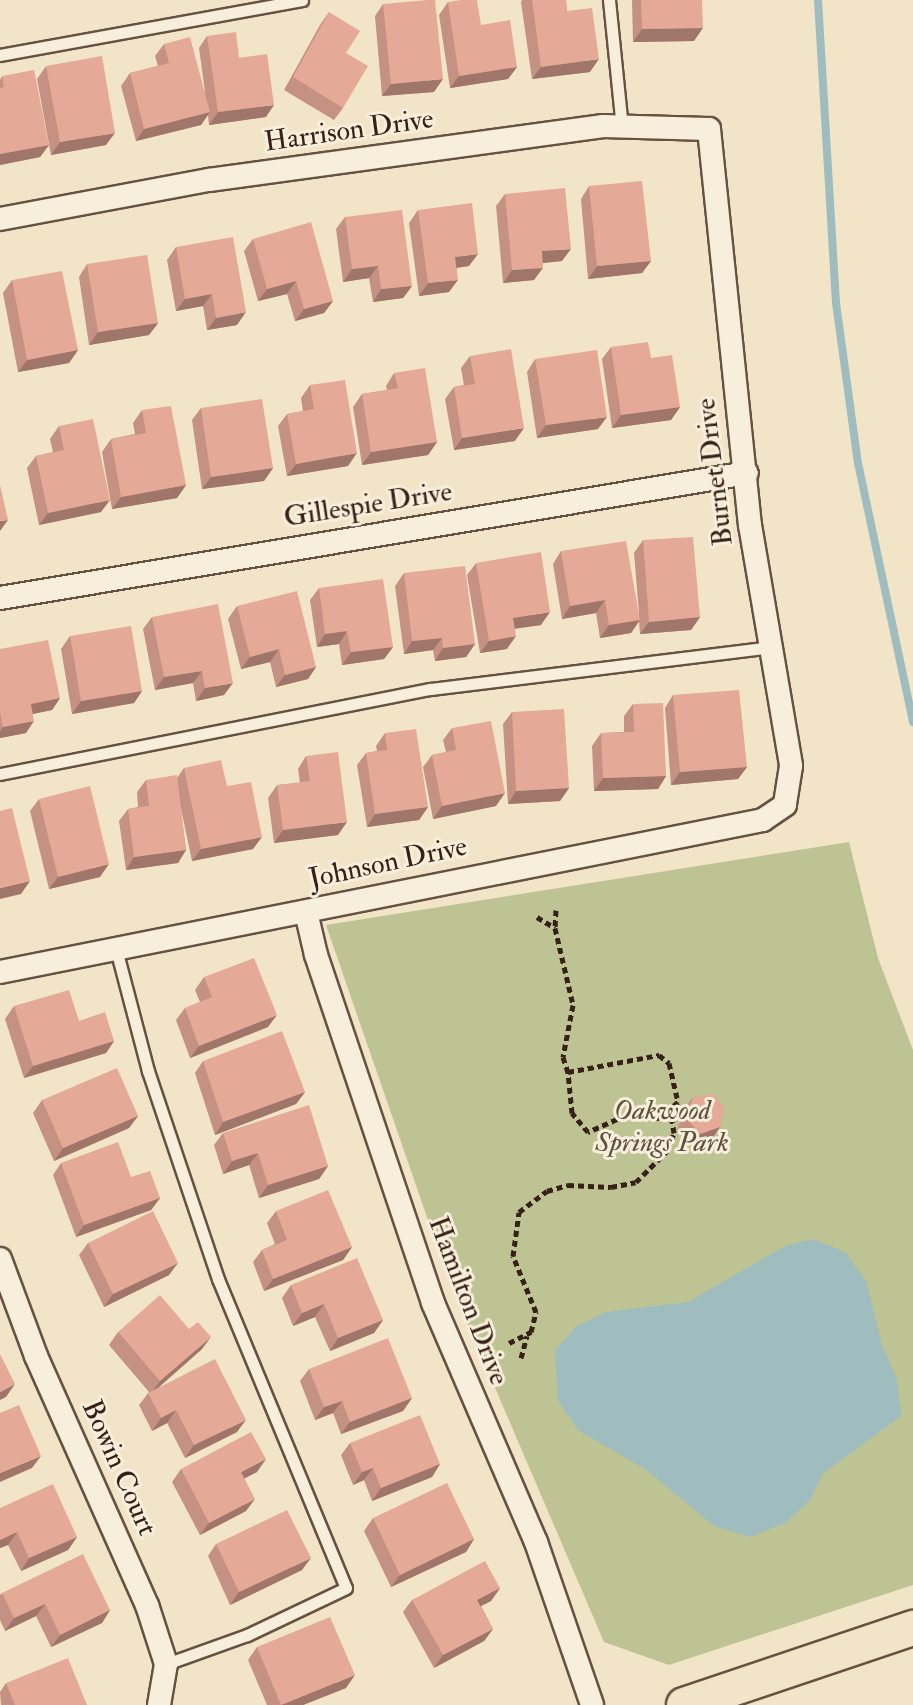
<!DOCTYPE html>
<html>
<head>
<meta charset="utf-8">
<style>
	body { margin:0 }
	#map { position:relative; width:913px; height:1705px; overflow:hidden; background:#f2e5c7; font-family:"IM FELL Double Pica",serif }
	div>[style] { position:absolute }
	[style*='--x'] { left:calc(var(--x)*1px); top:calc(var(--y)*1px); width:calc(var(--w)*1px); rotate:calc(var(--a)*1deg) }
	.green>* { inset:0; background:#bec393 }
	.water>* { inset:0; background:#9fbdbf }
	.stream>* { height:8px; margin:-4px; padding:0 4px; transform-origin:4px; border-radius:4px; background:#9fbdbf }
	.path>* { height:5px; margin-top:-2.5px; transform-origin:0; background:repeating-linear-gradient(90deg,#372017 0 6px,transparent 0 10px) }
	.roads { filter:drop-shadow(2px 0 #665143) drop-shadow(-2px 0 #665143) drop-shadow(0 2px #665143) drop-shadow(0 -2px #665143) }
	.lane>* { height:11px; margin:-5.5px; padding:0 5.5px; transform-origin:5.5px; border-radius:5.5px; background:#f7eedb }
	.street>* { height:22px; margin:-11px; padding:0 11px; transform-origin:11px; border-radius:11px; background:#f7eedb }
	.primary>* { height:34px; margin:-17px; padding:0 17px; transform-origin:17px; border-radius:17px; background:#f2e5c7 }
	.wall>* { inset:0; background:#c49182 }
	.shaded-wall>* { inset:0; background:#a0766a }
	.building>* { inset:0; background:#e4a997 }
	span { translate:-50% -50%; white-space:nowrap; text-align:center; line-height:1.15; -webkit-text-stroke:6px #f7eedb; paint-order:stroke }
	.street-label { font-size:28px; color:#372017 }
	.park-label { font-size:28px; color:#60513c; font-style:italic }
</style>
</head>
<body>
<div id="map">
	<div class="green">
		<div style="clip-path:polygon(849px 842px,878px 958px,913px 1050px,913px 1585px,669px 1665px,604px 1642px,448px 1278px,326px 925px)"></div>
	</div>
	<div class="water">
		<div style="clip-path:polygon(813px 1239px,845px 1252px,866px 1281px,882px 1345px,897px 1380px,901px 1416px,822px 1474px,811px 1499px,785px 1523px,750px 1537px,714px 1526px,646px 1470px,578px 1430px,558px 1401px,555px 1351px,575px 1327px,606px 1312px,688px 1302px,785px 1246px)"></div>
	</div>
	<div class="stream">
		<div style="--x:818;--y:0;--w:304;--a:86.6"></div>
		<div style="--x:836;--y:303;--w:162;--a:82.2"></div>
		<div style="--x:858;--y:463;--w:265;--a:78"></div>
	</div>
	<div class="path">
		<div style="--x:556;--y:910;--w:18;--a:93"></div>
		<div style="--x:555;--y:928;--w:79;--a:76.8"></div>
		<div style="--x:573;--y:1005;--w:53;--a:100.9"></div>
		<div style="--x:563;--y:1057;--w:16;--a:72"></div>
		<div style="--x:568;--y:1072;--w:93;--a:-10.6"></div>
		<div style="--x:659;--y:1055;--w:13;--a:39"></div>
		<div style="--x:669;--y:1063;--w:40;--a:77"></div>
		<div style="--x:678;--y:1102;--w:25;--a:140"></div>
		<div style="--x:659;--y:1118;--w:33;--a:-175"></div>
		<div style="--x:626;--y:1115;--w:42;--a:155.9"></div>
		<div style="--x:588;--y:1132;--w:25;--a:-130"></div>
		<div style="--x:572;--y:1113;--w:41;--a:-95.6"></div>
		<div style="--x:537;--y:917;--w:21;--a:31"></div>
		<div style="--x:509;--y:1343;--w:25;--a:-27"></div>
		<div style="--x:531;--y:1332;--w:21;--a:-76"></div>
		<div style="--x:536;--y:1312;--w:61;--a:-112.3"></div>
		<div style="--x:513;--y:1256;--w:44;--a:-82.2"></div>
		<div style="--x:519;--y:1212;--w:35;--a:-37"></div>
		<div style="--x:547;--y:1191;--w:22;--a:-16"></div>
		<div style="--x:568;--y:1185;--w:43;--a:2.7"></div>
		<div style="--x:611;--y:1187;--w:25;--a:-11"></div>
		<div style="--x:636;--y:1182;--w:45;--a:-45"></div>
		<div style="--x:668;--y:1150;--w:18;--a:-71"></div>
		<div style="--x:674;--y:1133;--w:20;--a:-99"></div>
		<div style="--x:521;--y:1358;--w:23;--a:-75"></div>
	</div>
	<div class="roads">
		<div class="lane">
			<div style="--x:609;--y:0;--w:128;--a:84.2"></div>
			<div style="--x:0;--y:55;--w:307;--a:-10.3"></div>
			<div style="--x:0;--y:774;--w:438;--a:-11.2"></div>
			<div style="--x:430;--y:689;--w:345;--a:-7"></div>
			<div style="--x:116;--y:949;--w:126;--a:75.3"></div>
			<div style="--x:148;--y:1071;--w:219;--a:71.4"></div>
			<div style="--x:218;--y:1279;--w:334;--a:67.5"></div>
			<div style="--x:346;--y:1588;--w:110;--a:154.6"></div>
			<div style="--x:247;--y:1635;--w:86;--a:160.3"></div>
		</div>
		<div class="street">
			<div style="--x:0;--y:219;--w:213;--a:-10.6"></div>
			<div style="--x:209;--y:180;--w:398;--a:-7.8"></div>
			<div style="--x:603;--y:126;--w:106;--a:1.6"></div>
			<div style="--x:709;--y:129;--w:398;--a:84.1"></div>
			<div style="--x:750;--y:525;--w:244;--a:80.3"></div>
			<div style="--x:791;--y:766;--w:39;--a:99"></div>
			<div style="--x:785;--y:805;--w:27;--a:146"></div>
			<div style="--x:763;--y:820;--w:778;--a:168.73"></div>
			<div style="--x:0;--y:598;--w:757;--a:-9.5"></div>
			<div style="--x:306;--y:912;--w:44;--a:76.9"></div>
			<div style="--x:316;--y:955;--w:367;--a:71.4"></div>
			<div style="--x:433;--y:1303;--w:260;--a:66.7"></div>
			<div style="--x:536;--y:1542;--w:172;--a:71"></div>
			<div style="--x:0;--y:1259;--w:103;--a:69.6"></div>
			<div style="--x:36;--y:1356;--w:273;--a:66"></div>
			<div style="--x:147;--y:1605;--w:62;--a:72.1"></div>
			<div style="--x:166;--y:1664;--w:42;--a:99.7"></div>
		</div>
		<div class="primary">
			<div style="--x:684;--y:1705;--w:242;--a:-18.6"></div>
		</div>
	</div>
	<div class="wall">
		<div style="clip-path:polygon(522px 0,566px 0,567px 11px,590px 72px,532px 79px,521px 2px)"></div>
		<div style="clip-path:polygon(632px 0,702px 0,694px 41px,633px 42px)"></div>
		<div style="clip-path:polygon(448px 2px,481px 25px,517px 67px,508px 79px,450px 88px,439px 15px)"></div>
		<div style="clip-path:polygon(383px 4px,434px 92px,382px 96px,375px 16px)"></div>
		<div style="clip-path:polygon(329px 12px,346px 53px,343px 108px,334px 120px,284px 90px,320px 25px)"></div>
		<div style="clip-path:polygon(207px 36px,239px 58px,266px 117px,209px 125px,208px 115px,201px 125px,136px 141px,121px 86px,130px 73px,158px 66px,155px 56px,164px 44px,205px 92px,199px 48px)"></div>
		<div style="clip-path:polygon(46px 66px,106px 145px,51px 155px,37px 79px)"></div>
		<div style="clip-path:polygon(2px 76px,49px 145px,40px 157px,0 165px,0 80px)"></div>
		<div style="clip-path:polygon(589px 186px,651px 261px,642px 273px,588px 279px,581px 199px)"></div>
		<div style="clip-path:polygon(505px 194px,562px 261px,543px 263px,534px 280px,503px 283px,496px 206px)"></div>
		<div style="clip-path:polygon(418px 210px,469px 266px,457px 268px,449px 292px,419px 296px,409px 223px)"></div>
		<div style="clip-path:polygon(345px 217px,412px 286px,403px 298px,373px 302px,369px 278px,343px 282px,336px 229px)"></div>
		<div style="clip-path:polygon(253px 239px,333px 301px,324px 313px,295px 321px,287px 294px,258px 301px,244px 251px)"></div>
		<div style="clip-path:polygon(176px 247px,237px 325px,207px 330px,203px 306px,176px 311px,167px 260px)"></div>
		<div style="clip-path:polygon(87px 264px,158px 323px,149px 335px,89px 345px,79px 277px)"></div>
		<div style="clip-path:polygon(12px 280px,78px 350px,69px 363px,18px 372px,3px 293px)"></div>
		<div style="clip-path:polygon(611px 347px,651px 358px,680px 407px,671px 420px,612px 428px,602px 359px)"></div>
		<div style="clip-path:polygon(470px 356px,515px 441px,454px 450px,445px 399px,454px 387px,464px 385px,461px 368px)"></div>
		<div style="clip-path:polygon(535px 359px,598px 429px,537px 438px,527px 372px)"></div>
		<div style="clip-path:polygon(394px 373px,437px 442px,428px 455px,362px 465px,353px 407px,362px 394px,387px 390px,386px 386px)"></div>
		<div style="clip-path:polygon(310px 385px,348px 466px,287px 476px,278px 426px,287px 414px,303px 411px,301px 398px)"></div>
		<div style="clip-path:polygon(201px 408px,273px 468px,264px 481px,202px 489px,192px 420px)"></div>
		<div style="clip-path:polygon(142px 410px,186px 485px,177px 498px,112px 509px,102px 452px,111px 439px,135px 434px,133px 423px)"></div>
		<div style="clip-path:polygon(59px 426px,101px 512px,39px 525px,27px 468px,36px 456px,53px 452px,50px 439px)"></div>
		<div style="clip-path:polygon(643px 540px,700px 617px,691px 630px,640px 634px,639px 621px,631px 633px,600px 638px,596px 613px,562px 619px,553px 564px,561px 551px,639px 613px,634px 553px)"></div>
		<div style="clip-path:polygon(476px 563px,541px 625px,514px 629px,507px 649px,480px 653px,467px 575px)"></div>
		<div style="clip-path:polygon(404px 573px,475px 644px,466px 657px,435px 661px,433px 650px,404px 654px,395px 586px)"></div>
		<div style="clip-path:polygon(319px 588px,393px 647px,384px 659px,342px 665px,339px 644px,317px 647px,310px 600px)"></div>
		<div style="clip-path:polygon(237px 606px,316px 667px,308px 679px,276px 687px,270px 662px,241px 669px,228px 619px)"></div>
		<div style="clip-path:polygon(152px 617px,224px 695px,196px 701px,193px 683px,155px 690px,143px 629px)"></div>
		<div style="clip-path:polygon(70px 636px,142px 691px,134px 703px,72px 714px,61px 649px)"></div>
		<div style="clip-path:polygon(0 649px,60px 698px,52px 710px,33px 714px,26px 733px,0 738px)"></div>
		<div style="clip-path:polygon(673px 695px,747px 767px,738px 779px,671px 785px,665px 708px)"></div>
		<div style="clip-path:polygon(633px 704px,666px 776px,658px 789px,594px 791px,592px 746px,601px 733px,624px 732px,624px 716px)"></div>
		<div style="clip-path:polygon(512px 712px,569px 788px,560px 801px,508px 804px,503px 724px)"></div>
		<div style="clip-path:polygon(452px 728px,496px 806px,433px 819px,423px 767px,432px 755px,446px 752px,443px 740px)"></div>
		<div style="clip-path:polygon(385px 733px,428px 807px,419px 820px,367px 827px,357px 765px,366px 753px,377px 751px,376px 746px)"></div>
		<div style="clip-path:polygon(306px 756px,338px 835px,274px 843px,268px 798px,277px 785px,300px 783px,298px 769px)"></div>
		<div style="clip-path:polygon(184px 768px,227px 786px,253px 849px,192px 861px,180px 804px,186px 850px,178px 863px,126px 870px,119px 821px,128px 809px,138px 807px,137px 792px,146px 780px,177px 778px)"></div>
		<div style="clip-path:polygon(39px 799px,100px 877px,49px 889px,30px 811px)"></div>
		<div style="clip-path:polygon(204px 977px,268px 1027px,190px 1058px,176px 1020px,185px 1008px,200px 1002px,195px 990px)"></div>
		<div style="clip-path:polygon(14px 1006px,79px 1021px,114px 1041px,106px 1053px,24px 1078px,5px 1019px)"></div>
		<div style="clip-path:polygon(203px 1061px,305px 1092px,296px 1104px,215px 1135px,195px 1073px)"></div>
		<div style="clip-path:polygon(693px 1097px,720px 1127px,711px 1140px,691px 1147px,677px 1131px,684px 1109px)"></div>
		<div style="clip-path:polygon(42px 1100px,138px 1116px,129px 1128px,54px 1161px,33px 1113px)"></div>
		<div style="clip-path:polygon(223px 1133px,328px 1166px,319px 1179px,259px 1198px,249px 1165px,223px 1174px,214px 1145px)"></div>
		<div style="clip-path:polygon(61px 1163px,131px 1177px,160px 1198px,151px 1210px,76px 1237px,53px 1175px)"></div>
		<div style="clip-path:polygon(276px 1211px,352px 1247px,343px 1260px,264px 1291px,253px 1262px,262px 1250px,275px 1244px,267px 1223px)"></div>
		<div style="clip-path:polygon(88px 1243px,169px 1275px,104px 1307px,79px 1255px)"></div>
		<div style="clip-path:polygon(291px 1285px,383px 1320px,374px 1333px,330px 1351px,315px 1317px,293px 1326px,282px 1298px)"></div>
		<div style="clip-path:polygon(118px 1332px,202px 1349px,158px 1388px,237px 1432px,185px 1458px,167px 1423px,152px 1431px,139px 1405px,149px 1392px,109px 1345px)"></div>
		<div style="clip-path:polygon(309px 1369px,412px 1398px,403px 1411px,341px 1434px,333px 1413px,315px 1420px,300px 1381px)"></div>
		<div style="clip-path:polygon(350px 1443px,440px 1464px,432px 1477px,372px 1501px,364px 1480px,353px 1485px,341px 1455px)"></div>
		<div style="clip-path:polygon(181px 1469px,257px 1472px,244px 1478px,246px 1511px,200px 1535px,172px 1482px)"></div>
		<div style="clip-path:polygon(0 1508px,77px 1537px,68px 1550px,21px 1571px,8px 1545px,0 1548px)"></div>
		<div style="clip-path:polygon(373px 1518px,474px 1539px,466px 1552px,391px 1587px,364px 1531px)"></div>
		<div style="clip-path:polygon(216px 1544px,302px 1570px,230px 1605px,208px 1556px)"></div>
		<div style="clip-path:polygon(500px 1588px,491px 1601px,481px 1606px,493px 1629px,484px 1641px,434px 1668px,403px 1612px,412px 1600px)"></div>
		<div style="clip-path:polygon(2px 1593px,110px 1610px,102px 1623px,51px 1647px,36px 1616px,5px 1631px,0 1620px,0 1595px)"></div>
		<div style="clip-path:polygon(257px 1647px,346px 1688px,303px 1705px,267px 1705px,248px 1660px)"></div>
		<div style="clip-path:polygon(6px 1683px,87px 1705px,1px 1705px,0 1692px)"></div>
	</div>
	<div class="shaded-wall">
		<div style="clip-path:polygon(703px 28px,694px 41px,633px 42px,642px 29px)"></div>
		<div style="clip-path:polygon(599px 59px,590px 72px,532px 79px,541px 67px)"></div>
		<div style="clip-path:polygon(517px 67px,508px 79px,450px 88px,459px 76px)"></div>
		<div style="clip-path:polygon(443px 79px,434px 92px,382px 96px,391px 84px)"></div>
		<div style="clip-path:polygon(274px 105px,266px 117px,209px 125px,218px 112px)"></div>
		<div style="clip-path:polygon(210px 112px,201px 125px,136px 141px,144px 129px)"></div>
		<div style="clip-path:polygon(115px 133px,106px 145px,51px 155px,60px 142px)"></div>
		<div style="clip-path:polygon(49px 145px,40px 157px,0 165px,0 154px)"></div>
		<div style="clip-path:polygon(571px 249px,562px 261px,533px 264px,542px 251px)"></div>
		<div style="clip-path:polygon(478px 254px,469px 266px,446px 269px,455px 257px)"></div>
		<div style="clip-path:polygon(651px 261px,642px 273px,588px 279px,597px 266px)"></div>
		<div style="clip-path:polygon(378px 266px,369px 278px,343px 282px,352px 269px)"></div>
		<div style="clip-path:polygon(543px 268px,534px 280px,503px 283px,512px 270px)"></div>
		<div style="clip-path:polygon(458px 280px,449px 292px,419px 296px,428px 283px)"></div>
		<div style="clip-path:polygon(296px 281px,287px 294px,258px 301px,267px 289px)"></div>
		<div style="clip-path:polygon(412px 286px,403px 298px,373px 302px,381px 289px)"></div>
		<div style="clip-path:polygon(212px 294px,203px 306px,176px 311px,185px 299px)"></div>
		<div style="clip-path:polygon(333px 301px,324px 313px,295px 321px,304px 309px)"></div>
		<div style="clip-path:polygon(246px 312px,237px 325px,207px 330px,216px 318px)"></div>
		<div style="clip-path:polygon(158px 323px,149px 335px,89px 345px,98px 332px)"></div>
		<div style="clip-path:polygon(78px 350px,69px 363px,18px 372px,27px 360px)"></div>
		<div style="clip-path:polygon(680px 407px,671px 420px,612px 428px,621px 415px)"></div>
		<div style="clip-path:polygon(607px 417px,598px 429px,537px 438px,546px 425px)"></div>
		<div style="clip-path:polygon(524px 428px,515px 441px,454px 450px,462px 438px)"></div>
		<div style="clip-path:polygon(437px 442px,428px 455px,362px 465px,371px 452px)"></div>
		<div style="clip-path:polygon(357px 453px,348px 466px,287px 476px,296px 464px)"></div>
		<div style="clip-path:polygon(273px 468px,264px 481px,202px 489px,211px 477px)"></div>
		<div style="clip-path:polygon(186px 485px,177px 498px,112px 509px,121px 497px)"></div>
		<div style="clip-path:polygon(110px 500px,101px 512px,39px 525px,48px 513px)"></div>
		<div style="clip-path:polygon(8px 520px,0 531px,0 521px)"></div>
		<div style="clip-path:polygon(605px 600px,596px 613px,562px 619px,570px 606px)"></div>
		<div style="clip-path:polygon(550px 612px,541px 625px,504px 630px,513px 618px)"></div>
		<div style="clip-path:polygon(700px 617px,691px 630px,640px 634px,649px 622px)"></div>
		<div style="clip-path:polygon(640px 620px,631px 633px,600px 638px,609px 625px)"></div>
		<div style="clip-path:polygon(347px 631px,339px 644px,317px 647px,325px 634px)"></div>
		<div style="clip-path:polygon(516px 636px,507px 649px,480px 653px,489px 641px)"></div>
		<div style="clip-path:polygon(442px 638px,433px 650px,404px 654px,412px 641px)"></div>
		<div style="clip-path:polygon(475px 644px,466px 657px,435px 661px,443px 648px)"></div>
		<div style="clip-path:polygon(393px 647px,384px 659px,342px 665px,351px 652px)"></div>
		<div style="clip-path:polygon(279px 649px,270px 662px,241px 669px,250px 657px)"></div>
		<div style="clip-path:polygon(316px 667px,308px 679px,276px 687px,285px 675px)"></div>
		<div style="clip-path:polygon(202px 671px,193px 683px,155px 690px,164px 677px)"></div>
		<div style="clip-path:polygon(233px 683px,224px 695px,196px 701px,205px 688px)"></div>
		<div style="clip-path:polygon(142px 691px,134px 703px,72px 714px,81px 701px)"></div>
		<div style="clip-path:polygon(60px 698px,52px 710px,22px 716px,31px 704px)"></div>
		<div style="clip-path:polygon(34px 721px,26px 733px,0 738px,0 731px,3px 727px)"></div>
		<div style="clip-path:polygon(747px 767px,738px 779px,671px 785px,680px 772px)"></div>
		<div style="clip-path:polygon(666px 776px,658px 789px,594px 791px,603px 778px)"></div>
		<div style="clip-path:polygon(569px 788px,560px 801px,508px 804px,516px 791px)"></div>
		<div style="clip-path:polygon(505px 793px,496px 806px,433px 819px,442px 806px)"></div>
		<div style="clip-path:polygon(428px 807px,419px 820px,367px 827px,375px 814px)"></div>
		<div style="clip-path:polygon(347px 822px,338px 835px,274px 843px,283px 830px)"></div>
		<div style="clip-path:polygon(262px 837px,253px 849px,192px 861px,201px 849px)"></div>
		<div style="clip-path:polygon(186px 850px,178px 863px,126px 870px,134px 857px)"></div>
		<div style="clip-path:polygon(109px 864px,100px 877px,49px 889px,58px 877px)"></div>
		<div style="clip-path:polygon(30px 881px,21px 894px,0 899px,0 888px)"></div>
		<div style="clip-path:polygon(277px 1015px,268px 1027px,190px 1058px,199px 1046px)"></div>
		<div style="clip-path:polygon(114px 1041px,106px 1053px,24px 1078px,33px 1066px)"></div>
		<div style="clip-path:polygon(305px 1092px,296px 1104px,215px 1135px,223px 1122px)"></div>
		<div style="clip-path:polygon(138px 1116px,129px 1128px,54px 1161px,63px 1148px)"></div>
		<div style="clip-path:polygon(720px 1127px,711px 1140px,691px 1147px,700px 1134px)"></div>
		<div style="clip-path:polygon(258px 1153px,249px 1165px,223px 1174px,232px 1161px)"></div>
		<div style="clip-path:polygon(328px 1166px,319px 1179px,259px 1198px,268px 1185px)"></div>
		<div style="clip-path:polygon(160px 1198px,151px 1210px,76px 1237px,84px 1225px)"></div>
		<div style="clip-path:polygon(352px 1247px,343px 1260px,264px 1291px,273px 1279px)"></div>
		<div style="clip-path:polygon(178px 1263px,169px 1275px,104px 1307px,113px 1294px)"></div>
		<div style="clip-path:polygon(324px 1304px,315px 1317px,293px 1326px,302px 1313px)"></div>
		<div style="clip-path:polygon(383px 1320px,374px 1333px,330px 1351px,338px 1338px)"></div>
		<div style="clip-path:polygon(211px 1337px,202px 1349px,151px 1394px,160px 1381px)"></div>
		<div style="clip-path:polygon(15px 1384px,6px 1397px,0 1400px,0 1392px)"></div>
		<div style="clip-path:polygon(412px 1398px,403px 1411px,341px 1434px,350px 1422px)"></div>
		<div style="clip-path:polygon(342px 1401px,333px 1413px,315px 1420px,324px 1407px)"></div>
		<div style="clip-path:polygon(176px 1410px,167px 1423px,152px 1431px,161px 1418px)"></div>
		<div style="clip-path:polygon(246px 1420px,237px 1432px,185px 1458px,194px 1445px)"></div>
		<div style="clip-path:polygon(41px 1456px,32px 1468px,0 1482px,0 1473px)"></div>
		<div style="clip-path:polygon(266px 1459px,257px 1472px,232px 1485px,241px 1472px)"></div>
		<div style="clip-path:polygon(440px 1464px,432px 1477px,372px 1501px,381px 1488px)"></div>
		<div style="clip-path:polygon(373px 1468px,364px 1480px,353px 1485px,362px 1472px)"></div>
		<div style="clip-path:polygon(255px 1499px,246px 1511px,200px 1535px,209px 1523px)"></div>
		<div style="clip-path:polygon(17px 1532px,8px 1545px,0 1548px,0 1540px)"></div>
		<div style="clip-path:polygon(77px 1537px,68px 1550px,21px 1571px,29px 1558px)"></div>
		<div style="clip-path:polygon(474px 1539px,466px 1552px,391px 1587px,400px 1575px)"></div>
		<div style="clip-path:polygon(311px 1558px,302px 1570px,230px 1605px,239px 1592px)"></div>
		<div style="clip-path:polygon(500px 1588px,491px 1601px,469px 1612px,477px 1600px)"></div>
		<div style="clip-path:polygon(45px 1604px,36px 1616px,5px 1631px,14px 1618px)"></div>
		<div style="clip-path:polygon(110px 1610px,102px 1623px,51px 1647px,60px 1635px)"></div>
		<div style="clip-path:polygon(493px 1629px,484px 1641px,434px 1668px,443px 1655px)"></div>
		<div style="clip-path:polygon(355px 1675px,346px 1688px,303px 1705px,281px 1705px)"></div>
	</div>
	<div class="building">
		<div style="clip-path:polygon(428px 0,435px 0,443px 79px,391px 84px,383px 4px)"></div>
		<div style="clip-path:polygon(461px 0,477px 0,481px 25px,510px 20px,517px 67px,459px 76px,448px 2px)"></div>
		<div style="clip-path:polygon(532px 0,566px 0,567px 11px,592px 8px,599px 59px,541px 67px)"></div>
		<div style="clip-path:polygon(641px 0,702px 0,703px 28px,642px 29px)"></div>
		<div style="clip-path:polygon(329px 12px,360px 31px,346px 53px,368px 66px,343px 108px,293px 77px)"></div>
		<div style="clip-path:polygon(236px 32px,239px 58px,267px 54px,274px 105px,218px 112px,207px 36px)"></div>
		<div style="clip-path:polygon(190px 37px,210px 112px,144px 129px,130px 73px,169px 63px,164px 44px)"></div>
		<div style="clip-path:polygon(102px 56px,115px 133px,60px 142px,46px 66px)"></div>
		<div style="clip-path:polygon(34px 70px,49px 145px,0 154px,0 88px,4px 87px,2px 76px)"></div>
		<div style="clip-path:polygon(642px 181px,651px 261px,597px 266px,589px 186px)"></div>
		<div style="clip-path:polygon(565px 188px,571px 249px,542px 251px,543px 268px,512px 270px,505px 194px)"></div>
		<div style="clip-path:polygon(472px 203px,478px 254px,455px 257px,458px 280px,428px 283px,418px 210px)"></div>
		<div style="clip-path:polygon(402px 210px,412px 286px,381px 289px,378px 266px,352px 269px,345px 217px)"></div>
		<div style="clip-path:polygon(311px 222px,333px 301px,304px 309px,296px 281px,267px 289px,253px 239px)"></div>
		<div style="clip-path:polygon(233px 237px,246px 312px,216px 318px,212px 294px,185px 299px,176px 247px)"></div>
		<div style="clip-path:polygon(147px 255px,158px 323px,98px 332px,87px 264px)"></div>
		<div style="clip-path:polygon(62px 271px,78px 350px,27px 360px,12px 280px)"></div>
		<div style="clip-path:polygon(648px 342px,651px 358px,672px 355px,680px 407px,621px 415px,611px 347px)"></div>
		<div style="clip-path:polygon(511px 349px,524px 428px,462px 438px,454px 387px,475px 384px,470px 356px)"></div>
		<div style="clip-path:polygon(597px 350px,607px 417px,546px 425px,535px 359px)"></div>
		<div style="clip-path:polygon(425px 368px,437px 442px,371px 452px,362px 394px,398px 388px,394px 373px)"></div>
		<div style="clip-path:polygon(345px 380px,357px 453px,296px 464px,287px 414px,314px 409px,310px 385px)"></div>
		<div style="clip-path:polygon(262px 399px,273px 468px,211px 477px,201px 408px)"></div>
		<div style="clip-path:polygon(171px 406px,186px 485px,121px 497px,111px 439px,146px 433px,142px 410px)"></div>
		<div style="clip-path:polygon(93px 419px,110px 500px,48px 513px,36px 456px,64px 450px,59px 426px)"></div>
		<div style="clip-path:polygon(0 485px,8px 520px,0 521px)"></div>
		<div style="clip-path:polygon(693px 537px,700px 617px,649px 622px,643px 540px)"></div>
		<div style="clip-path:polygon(626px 541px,640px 620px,609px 625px,605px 600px,570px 606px,561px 551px)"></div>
		<div style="clip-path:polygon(541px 552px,550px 612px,513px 618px,516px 636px,489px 641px,476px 563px)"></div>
		<div style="clip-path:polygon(465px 566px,475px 644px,443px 648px,442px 638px,412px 641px,404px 573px)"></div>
		<div style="clip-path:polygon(383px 579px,393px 647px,351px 652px,347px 631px,325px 634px,319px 588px)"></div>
		<div style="clip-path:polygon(297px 591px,316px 667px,285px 675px,279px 649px,250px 657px,237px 606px)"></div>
		<div style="clip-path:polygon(218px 604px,233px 683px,205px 688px,202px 671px,164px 677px,152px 617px)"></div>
		<div style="clip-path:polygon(131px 626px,142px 691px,81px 701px,70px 636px)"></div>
		<div style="clip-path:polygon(48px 640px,60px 698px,31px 704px,34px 721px,3px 727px,0 712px,0 649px)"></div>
		<div style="clip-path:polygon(739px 690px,747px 767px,680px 772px,673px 695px)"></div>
		<div style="clip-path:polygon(663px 703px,666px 776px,603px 778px,601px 733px,634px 732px,633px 704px)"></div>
		<div style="clip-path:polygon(564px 709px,569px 788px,516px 791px,512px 712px)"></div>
		<div style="clip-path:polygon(491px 721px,505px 793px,442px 806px,432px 755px,456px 750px,452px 728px)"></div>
		<div style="clip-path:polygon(416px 729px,428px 807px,375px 814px,366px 753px,387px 750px,385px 733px)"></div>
		<div style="clip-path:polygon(338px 752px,347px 822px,283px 830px,277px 785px,310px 781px,306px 756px)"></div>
		<div style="clip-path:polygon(221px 760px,227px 786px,251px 782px,262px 837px,201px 849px,184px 768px)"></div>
		<div style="clip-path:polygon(177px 775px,186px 850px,134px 857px,128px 809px,149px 806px,146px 780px)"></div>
		<div style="clip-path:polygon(90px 786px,109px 864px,58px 877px,39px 799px)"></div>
		<div style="clip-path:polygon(12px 808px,30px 881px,0 888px,0 811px)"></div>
		<div style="clip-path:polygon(254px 958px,277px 1015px,199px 1046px,185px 1008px,212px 997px,204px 977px)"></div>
		<div style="clip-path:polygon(69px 990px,79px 1021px,105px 1012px,114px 1041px,33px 1066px,14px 1006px)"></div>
		<div style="clip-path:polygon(282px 1031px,305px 1092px,223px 1122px,203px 1061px)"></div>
		<div style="clip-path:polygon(117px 1068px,138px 1116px,63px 1148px,42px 1100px)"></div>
		<div style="clip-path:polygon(713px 1094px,725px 1108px,720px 1127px,700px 1134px,686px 1118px,693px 1097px)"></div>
		<div style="clip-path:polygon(309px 1105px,328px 1166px,268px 1185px,258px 1153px,232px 1161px,223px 1133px)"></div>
		<div style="clip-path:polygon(118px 1142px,131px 1177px,150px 1171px,160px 1198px,84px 1225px,61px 1163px)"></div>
		<div style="clip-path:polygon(328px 1190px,352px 1247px,273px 1279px,262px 1250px,287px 1240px,276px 1211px)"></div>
		<div style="clip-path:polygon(153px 1211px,178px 1263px,113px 1294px,88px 1243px)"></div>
		<div style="clip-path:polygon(357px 1258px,383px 1320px,338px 1338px,324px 1304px,302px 1313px,291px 1285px)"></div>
		<div style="clip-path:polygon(160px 1295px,189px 1329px,198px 1322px,211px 1337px,160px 1381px,118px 1332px)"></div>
		<div style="clip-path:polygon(388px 1338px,412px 1398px,350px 1422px,342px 1401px,324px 1407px,309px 1369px)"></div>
		<div style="clip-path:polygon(0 1354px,15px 1384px,0 1392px)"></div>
		<div style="clip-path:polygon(215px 1359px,246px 1420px,194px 1445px,176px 1410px,161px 1418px,148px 1393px)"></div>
		<div style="clip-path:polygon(19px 1405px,41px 1456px,0 1473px,0 1413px)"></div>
		<div style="clip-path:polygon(420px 1415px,440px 1464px,381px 1488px,373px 1468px,362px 1472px,350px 1443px)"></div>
		<div style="clip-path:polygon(251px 1432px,266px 1459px,241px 1472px,255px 1499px,209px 1523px,181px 1469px)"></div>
		<div style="clip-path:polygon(447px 1483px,474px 1539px,400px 1575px,373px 1518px)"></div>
		<div style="clip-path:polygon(53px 1484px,77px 1537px,29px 1558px,17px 1532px,0 1540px,0 1508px)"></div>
		<div style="clip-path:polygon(287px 1510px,311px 1558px,239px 1592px,216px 1544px)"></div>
		<div style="clip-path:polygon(83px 1554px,110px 1610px,60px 1635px,45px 1604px,14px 1618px,2px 1593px)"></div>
		<div style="clip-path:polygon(485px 1561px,500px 1588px,477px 1600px,493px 1629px,443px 1655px,412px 1600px)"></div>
		<div style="clip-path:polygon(330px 1617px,355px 1675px,281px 1705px,257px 1647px)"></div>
		<div style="clip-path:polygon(68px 1658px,87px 1705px,15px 1705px,6px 1683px)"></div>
	</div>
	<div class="street-label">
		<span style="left:349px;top:131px;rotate:-8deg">Harrison Drive</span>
		<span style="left:715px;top:472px;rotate:-97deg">Burnet Drive</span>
		<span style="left:368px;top:505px;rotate:-9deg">Gillespie Drive</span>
		<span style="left:388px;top:863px;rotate:-12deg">Johnson Drive</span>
		<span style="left:468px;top:1301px;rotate:69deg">Hamilton Drive</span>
		<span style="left:119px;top:1468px;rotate:66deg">Bowin Court</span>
	</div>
	<div class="park-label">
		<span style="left:662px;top:1127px">Oakwood<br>Springs Park</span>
	</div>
</div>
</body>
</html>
